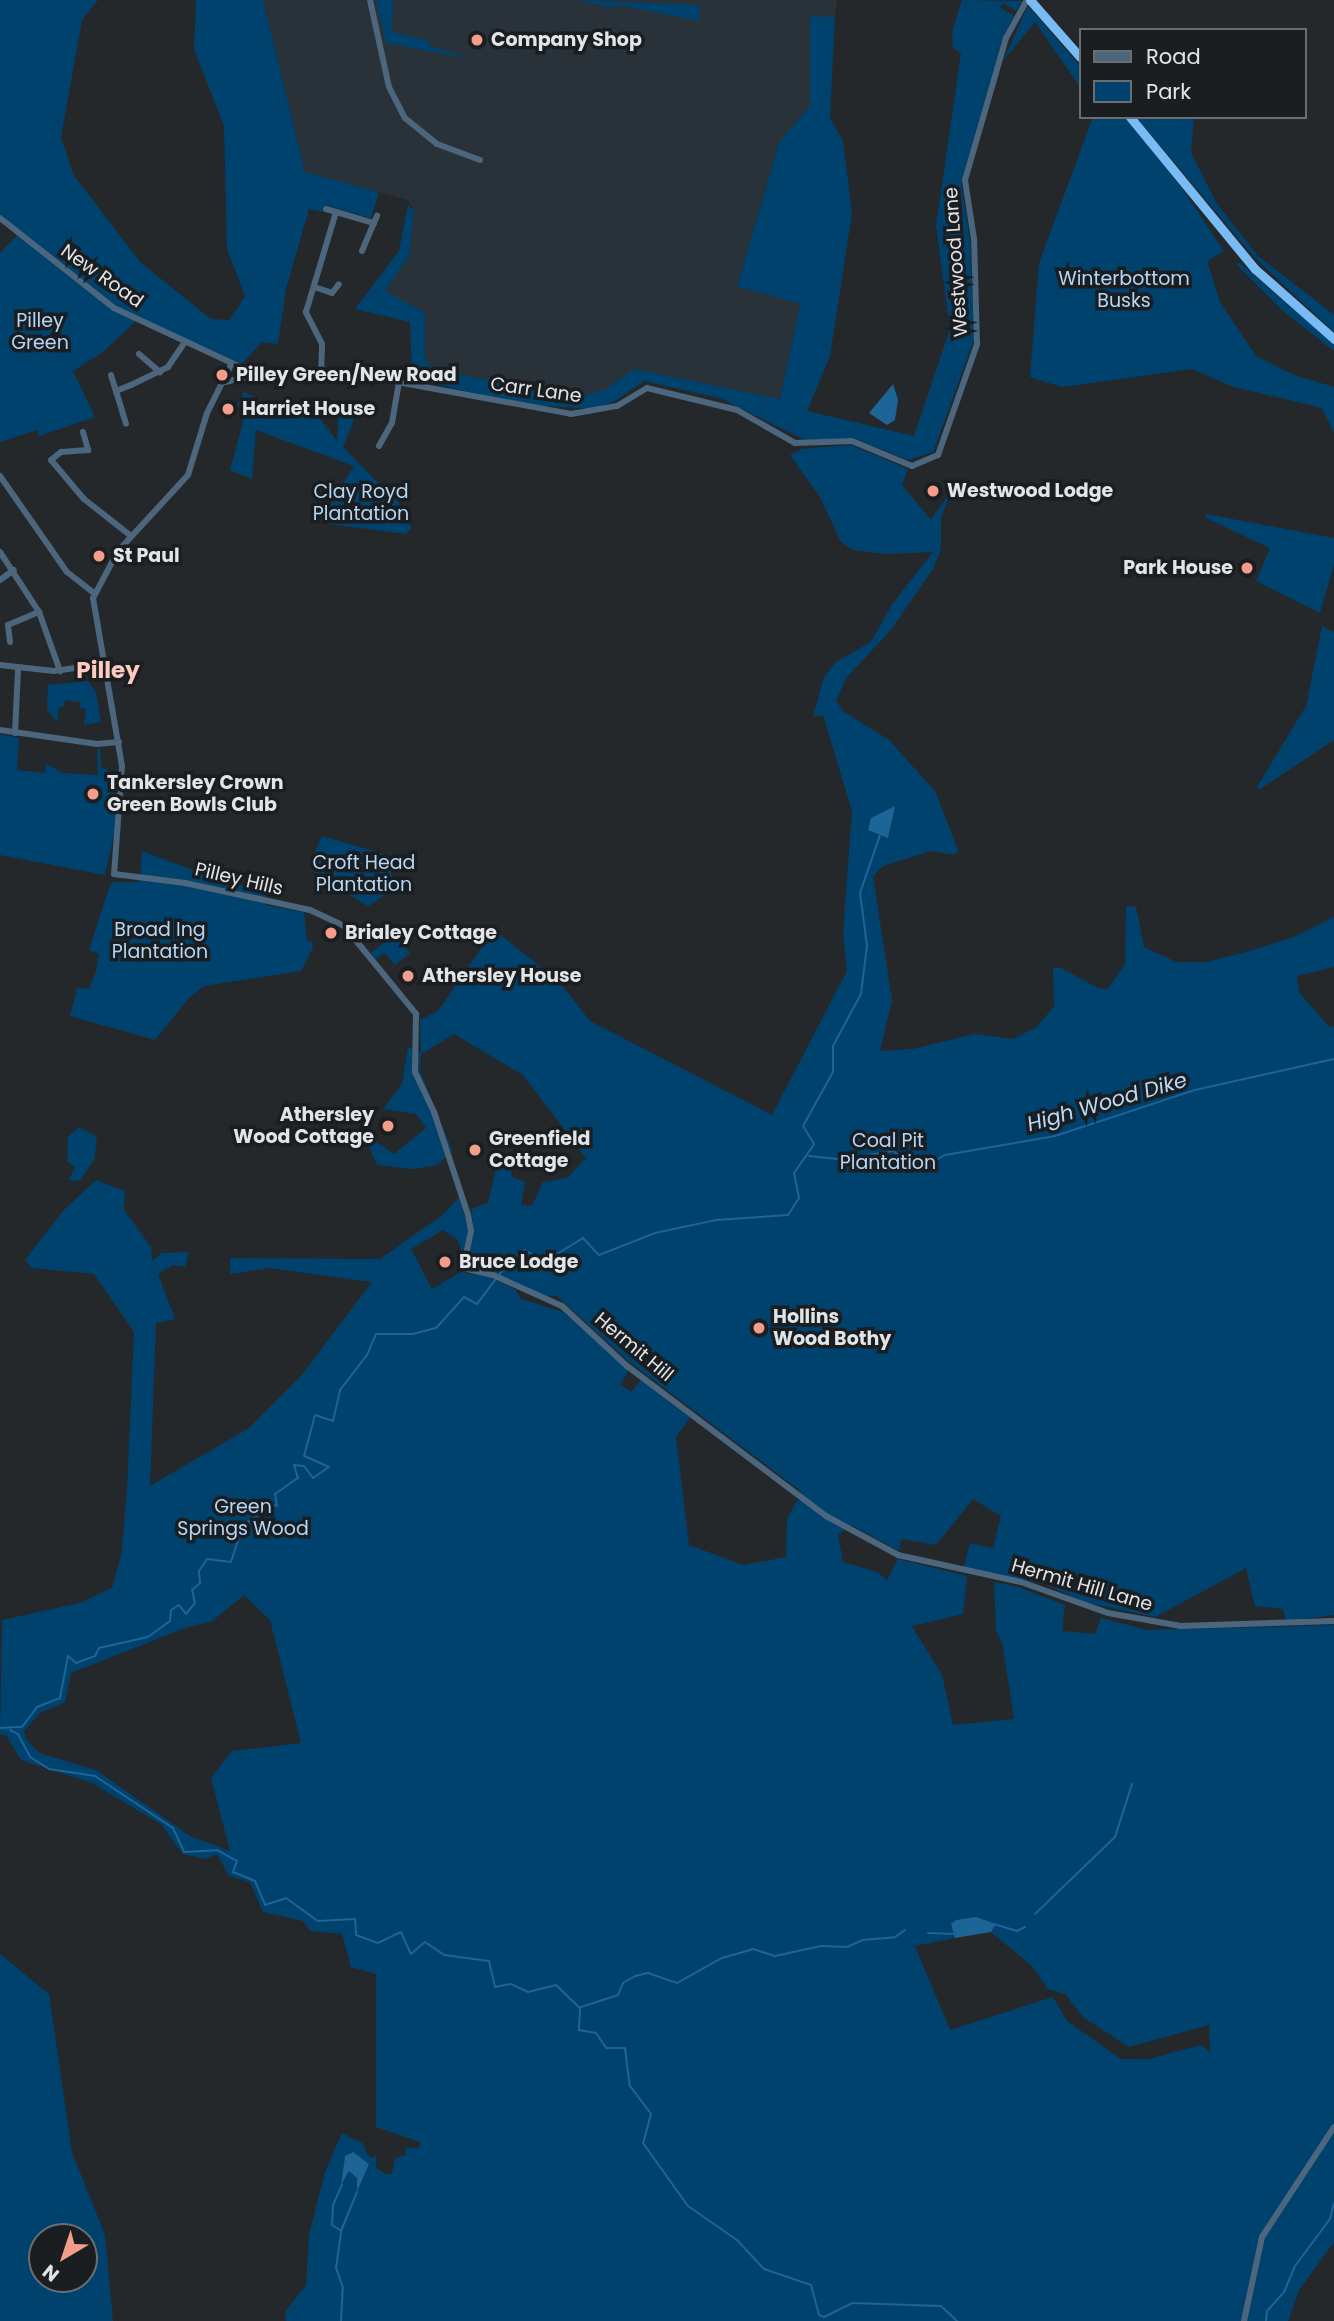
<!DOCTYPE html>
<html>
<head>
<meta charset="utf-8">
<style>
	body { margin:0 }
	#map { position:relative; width:1334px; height:2321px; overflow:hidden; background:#24282b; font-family:Poppins,sans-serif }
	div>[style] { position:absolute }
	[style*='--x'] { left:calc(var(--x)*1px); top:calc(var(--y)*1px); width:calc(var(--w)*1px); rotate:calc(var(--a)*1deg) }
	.built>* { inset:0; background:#293139 }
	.green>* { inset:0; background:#00426e }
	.water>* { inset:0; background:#1d6497 }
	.stream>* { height:2px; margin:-1px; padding:0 1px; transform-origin:1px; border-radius:1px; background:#1d6497 }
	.minor>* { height:6px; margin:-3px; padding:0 3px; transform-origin:3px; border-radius:3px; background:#4c667d }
	.highway>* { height:9px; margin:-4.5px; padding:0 4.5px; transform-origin:4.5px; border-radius:4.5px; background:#79bcf5 }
	.dots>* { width:19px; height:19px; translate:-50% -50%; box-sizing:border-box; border:4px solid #1b1e21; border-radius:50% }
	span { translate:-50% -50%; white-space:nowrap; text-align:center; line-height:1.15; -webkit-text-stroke:7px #1b1e21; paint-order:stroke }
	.poi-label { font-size:19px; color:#e2e5e7; font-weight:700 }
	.left { translate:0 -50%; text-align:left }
	.right { translate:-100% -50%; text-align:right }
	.street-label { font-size:19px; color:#e2e5e7 }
	.park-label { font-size:19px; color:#b5d7f5 }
	.water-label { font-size:21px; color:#b9dbf9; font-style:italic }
	.quarter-label { font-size:23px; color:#fdcac0; font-weight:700 }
	.legend { position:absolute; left:1079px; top:28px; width:228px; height:91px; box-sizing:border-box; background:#1b1e21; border:2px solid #6b6e70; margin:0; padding:9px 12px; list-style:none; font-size:21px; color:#e2e5e7 }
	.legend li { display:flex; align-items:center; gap:14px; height:35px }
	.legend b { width:35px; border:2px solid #6b6e70 }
	.north { position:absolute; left:28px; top:2223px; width:70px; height:70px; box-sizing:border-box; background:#1b1e21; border:2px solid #6b6e70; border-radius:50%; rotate:219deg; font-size:19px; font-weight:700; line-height:28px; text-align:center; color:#e2e5e7 }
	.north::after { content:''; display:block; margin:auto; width:24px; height:32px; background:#f49d8b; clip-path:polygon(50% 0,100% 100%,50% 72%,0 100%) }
</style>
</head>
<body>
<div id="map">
	<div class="built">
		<div style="clip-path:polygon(263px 0,837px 0,835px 17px,810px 17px,810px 105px,779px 143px,737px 285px,800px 303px,780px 399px,634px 369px,606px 389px,577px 398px,433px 369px,425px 360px,425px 313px,384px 291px,409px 256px,414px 211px,408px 200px,305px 172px)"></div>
	</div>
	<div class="green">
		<div style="clip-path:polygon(0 0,98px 0,82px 20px,61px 137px,73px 174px,140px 262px,211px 319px,230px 320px,245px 296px,227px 249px,224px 126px,194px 49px,196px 0,263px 0,305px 172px,379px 192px,371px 218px,325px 205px,323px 212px,309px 209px,286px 289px,278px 344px,262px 342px,242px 364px,139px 318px,103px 352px,73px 371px,95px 417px,39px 436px,37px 430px,0 442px,0 253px,20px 232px,0 214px)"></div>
		<div style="clip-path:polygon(376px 0,393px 0,392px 32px,427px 40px,431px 46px,472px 59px,386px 43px)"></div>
		<div style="clip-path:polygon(576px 0,700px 5px,699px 21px,620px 5px,613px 8px)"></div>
		<div style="clip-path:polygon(962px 0,1023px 1px,1016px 11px,1003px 3px,1000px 7px,1014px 16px,1003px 36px,961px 183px,970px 242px,974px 340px,933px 452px,908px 460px,853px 438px,805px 440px,720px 398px,644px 381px,615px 401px,594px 409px,517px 404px,412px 378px,410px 322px,355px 309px,399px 251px,408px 204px,414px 211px,409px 256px,385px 291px,425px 313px,425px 360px,433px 369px,577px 398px,606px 389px,634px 369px,780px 399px,800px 304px,737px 286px,779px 143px,810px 105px,810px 16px,835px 17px,830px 118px,843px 141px,852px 213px,830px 356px,807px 411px,914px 436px,950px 329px,936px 226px,961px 53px,953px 48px,952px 32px)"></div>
		<div style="clip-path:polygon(1028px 6px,1080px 66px,1080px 87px,1035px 22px,1003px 61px)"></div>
		<div style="clip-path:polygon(1093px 117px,1125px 117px,1180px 185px,1224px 251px,1207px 261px,1220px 302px,1256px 356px,1294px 375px,1334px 387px,1334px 433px,1322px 408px,1234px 387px,1192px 369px,1062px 387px,1030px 377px,1039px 263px)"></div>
		<div style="clip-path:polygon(1136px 117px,1194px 117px,1191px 153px,1217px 204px,1257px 255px,1334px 315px,1334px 332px,1254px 257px)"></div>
		<div style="clip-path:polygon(1240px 263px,1334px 343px,1334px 351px,1282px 310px,1236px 264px)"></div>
		<div style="clip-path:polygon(244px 392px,270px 405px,318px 416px,337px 441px,339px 405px,359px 407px,343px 447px,382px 487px,399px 486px,407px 477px,394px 494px,412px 528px,405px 534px,330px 524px,327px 510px,354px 466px,256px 430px,252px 479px,230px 470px,243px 422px,243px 409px,237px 405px)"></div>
		<div style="clip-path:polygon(evenodd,851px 445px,908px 469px,902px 485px,931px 520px,951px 491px,941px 518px,941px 549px,933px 569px,890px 631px,846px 678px,836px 701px,843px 711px,889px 740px,935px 791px,958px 850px,955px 855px,931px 851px,883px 866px,873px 876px,892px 1000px,880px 1051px,913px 1049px,974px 1034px,1013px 1039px,1037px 1027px,1054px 1006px,1053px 968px,1061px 968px,1098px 988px,1108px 989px,1125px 964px,1126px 906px,1136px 907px,1144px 947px,1176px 962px,1206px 962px,1246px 952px,1294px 937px,1334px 917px,1334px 967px,1297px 976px,1299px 992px,1328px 1026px,1334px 1027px,1334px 1615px,1286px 1621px,1283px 1609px,1255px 1606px,1246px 1568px,1155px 1617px,1084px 1602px,1045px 1584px,964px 1567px,970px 1543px,993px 1548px,1001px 1516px,973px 1499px,936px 1545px,901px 1539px,899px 1551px,851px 1525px,838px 1535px,843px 1562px,877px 1572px,887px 1580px,898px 1559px,967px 1576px,963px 1614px,912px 1626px,942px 1675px,953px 1725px,1014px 1719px,1002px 1642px,996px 1631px,994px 1582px,1018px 1587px,1065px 1605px,1062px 1631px,1095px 1634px,1101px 1618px,1147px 1630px,1334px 1625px,1334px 2242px,1299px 2290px,1288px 2321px,286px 2321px,285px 2312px,306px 2285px,309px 2235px,325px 2172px,342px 2133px,362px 2143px,370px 2158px,376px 2156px,376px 2168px,386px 2174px,392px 2174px,395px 2158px,406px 2155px,405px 2147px,419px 2149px,420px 2142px,376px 2127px,376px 1974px,351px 1967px,342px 1934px,310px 1931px,303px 1921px,263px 1912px,250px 1882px,229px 1876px,217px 1854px,205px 1859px,183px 1854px,161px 1824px,92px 1783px,21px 1760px,6px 1735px,0 1734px,2px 1620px,80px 1603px,112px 1588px,121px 1556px,127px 1492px,134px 1332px,94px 1274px,32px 1268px,25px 1260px,63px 1211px,96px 1180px,125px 1191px,124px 1210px,151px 1247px,152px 1261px,162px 1253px,189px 1252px,185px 1267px,173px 1265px,158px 1274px,175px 1319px,156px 1323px,150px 1486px,249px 1428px,301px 1376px,372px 1282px,270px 1268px,230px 1274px,230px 1258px,380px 1259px,445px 1213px,459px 1197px,469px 1231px,463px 1254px,457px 1239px,443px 1230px,411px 1249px,432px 1289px,461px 1272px,490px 1277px,516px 1290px,521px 1299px,563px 1312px,629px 1370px,620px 1384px,631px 1392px,641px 1380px,690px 1418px,676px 1437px,689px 1545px,743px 1565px,786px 1557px,787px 1519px,797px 1501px,805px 1499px,798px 1489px,627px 1360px,557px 1296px,536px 1295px,464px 1263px,474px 1233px,471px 1209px,488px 1203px,498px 1159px,510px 1162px,512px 1177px,525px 1182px,521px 1205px,532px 1206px,543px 1182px,567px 1178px,586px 1158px,523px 1075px,454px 1034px,421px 1054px,419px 1069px,452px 1150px,438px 1165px,413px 1169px,377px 1165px,364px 1135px,368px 1123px,376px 1142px,394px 1154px,426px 1128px,416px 1114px,383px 1109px,402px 1084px,408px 1047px,421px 1053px,420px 1020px,438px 1011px,494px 930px,558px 980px,590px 1021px,772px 1115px,847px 971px,843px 933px,852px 811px,823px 715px,813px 717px,824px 677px,836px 662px,871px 642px,893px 603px,933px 552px,886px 554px,853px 550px,841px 542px,820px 497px,790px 455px,802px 449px,851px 445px,244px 1595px,270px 1620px,301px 1743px,232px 1751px,211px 1778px,230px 1851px,190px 1836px,96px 1770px,39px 1753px,26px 1739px,24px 1731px,40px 1713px,65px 1702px,71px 1673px,188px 1627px,211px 1622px,244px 1595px,851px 445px,976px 1917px,996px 1924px,991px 1932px,1032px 1966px,1048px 1989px,1065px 1994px,1083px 2017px,1129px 2047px,1209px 2025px,1210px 2052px,1201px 2045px,1149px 2059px,1121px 2059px,1067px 2021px,1053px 1997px,950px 2030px,915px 1946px,955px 1938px,951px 1924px,956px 1920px,976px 1917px,851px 445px,352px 2152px,369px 2164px,357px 2192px,358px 2178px,348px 2171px,341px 2184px,345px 2156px,352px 2152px)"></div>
		<div style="clip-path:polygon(1206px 514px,1334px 538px,1334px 564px,1320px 613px,1256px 581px,1270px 548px,1206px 518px)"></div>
		<div style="clip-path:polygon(1322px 626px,1334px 632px,1334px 740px,1260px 789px,1257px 787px,1306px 706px)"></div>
		<div style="clip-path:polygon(88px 681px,96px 692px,101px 722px,84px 725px,86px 709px,80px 708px,80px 702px,65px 700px,64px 707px,59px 707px,57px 722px,47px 709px,48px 685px)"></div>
		<div style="clip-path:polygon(0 734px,19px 738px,17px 770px,45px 773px,46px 764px,63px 773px,98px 775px,97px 749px,100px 749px,101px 767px,119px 776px,117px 820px,105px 875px,0 855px)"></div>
		<div style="clip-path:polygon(322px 836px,384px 854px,395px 883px,389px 892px,368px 906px,316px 875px,310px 863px)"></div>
		<div style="clip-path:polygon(142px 851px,211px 877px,210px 882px,267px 888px,265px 905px,304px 912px,307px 941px,312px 941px,313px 947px,301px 971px,204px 986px,189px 998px,155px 1040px,70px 1016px,77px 988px,89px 989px,96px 972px,99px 954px,89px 950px,109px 888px,113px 882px,140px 882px)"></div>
		<div style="clip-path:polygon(395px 934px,410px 953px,395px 965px,385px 953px,375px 959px,371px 953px)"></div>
		<div style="clip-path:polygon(79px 1127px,97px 1137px,94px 1160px,80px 1181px,69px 1180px,75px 1167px,67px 1161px,68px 1137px)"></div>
		<div style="clip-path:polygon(evenodd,0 1954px,49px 1994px,72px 2152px,105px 2235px,113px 2321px,0 2321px,0 1954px,42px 2237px,84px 2237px,84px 2279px,42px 2279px,42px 2237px)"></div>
	</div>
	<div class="water">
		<div style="clip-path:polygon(893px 384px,898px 400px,895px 420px,887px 425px,869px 413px)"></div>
		<div style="clip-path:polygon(895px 806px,888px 838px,868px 830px,871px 818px)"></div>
		<div style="clip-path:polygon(976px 1917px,996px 1924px,991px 1932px,955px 1938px,951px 1924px,956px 1920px)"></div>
		<div style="clip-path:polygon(353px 2152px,369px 2164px,357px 2192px,357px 2178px,349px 2171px,341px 2185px,345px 2156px)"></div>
	</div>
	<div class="stream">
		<div style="--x:809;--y:1156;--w:31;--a:6"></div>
		<div style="--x:840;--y:1159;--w:54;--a:-8.6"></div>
		<div style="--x:893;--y:1151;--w:17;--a:36"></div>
		<div style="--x:907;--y:1161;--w:27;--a:0"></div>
		<div style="--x:934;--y:1161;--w:13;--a:-29"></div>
		<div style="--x:945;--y:1155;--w:112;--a:-9.8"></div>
		<div style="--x:1055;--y:1136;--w:147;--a:-18.2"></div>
		<div style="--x:1195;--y:1090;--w:142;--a:-12.6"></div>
		<div style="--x:0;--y:1728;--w:22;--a:-3"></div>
		<div style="--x:22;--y:1727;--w:25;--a:-53"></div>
		<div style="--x:37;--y:1707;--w:25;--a:-21"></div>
		<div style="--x:60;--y:1698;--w:43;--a:-79.2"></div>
		<div style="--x:68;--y:1656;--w:11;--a:41"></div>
		<div style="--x:76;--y:1663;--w:20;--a:-20"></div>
		<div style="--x:95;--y:1656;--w:9;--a:-63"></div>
		<div style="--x:99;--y:1648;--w:50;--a:-12.7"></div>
		<div style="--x:148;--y:1637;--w:27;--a:-36"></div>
		<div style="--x:170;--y:1621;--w:11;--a:-85"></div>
		<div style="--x:171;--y:1610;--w:9;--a:-32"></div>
		<div style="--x:179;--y:1605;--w:11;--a:52"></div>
		<div style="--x:186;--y:1614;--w:14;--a:-51"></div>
		<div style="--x:195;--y:1603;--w:13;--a:-103"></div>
		<div style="--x:192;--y:1590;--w:11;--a:-41"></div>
		<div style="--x:200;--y:1583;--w:12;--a:-95"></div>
		<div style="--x:199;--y:1571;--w:14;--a:-56"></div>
		<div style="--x:207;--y:1559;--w:24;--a:7"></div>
		<div style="--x:231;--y:1562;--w:38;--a:-72"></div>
		<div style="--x:243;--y:1526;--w:27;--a:-36"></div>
		<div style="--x:265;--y:1510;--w:7;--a:-82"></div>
		<div style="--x:266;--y:1503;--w:11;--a:15"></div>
		<div style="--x:277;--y:1506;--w:12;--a:-99"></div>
		<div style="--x:275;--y:1494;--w:28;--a:-35"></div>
		<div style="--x:298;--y:1478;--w:14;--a:-107"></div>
		<div style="--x:294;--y:1465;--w:10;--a:6"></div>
		<div style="--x:304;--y:1466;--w:15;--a:53"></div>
		<div style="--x:313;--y:1478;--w:19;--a:-35"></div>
		<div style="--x:329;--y:1467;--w:27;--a:-156"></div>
		<div style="--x:304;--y:1456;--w:42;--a:-75"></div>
		<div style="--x:315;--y:1415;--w:19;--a:18"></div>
		<div style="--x:333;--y:1421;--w:32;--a:-77"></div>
		<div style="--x:340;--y:1390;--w:44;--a:-52.4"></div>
		<div style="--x:367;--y:1355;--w:23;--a:-67"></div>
		<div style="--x:376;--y:1334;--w:37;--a:0"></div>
		<div style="--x:413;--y:1334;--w:24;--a:-15"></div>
		<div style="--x:436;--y:1328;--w:42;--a:-47.9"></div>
		<div style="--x:464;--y:1297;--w:15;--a:28"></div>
		<div style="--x:477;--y:1304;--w:50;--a:-53.1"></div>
		<div style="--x:507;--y:1264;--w:23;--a:-38"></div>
		<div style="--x:525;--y:1250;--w:22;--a:32"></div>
		<div style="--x:544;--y:1262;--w:46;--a:-31.6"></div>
		<div style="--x:583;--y:1238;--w:23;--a:47"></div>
		<div style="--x:599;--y:1255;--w:60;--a:-21.4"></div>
		<div style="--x:655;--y:1233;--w:62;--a:-12"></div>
		<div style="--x:716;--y:1220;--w:72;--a:-4"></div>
		<div style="--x:788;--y:1215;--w:20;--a:-57"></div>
		<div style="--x:799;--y:1198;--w:25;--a:-101"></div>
		<div style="--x:794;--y:1173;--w:35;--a:-55"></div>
		<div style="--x:814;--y:1144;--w:21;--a:-121"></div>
		<div style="--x:803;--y:1126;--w:62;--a:-60.9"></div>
		<div style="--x:833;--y:1072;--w:26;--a:-90"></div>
		<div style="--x:833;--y:1046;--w:59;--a:-61.7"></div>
		<div style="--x:861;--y:994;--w:48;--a:-82.9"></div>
		<div style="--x:867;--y:946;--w:53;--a:-97.5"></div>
		<div style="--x:860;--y:893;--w:61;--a:-71"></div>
		<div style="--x:10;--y:1730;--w:9;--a:27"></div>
		<div style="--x:18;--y:1734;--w:26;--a:62"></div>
		<div style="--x:30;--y:1757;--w:22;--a:32"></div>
		<div style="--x:49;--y:1769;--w:47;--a:8.7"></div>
		<div style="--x:95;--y:1776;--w:94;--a:33.7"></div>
		<div style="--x:173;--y:1828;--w:26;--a:65"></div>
		<div style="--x:184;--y:1852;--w:33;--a:-3"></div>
		<div style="--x:217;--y:1850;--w:23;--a:29"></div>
		<div style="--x:237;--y:1861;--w:12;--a:110"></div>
		<div style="--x:233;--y:1872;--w:24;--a:22"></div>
		<div style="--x:255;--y:1881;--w:26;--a:67"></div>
		<div style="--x:265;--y:1905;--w:22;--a:-18"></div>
		<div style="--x:286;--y:1898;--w:39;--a:36"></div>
		<div style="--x:318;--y:1921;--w:37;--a:-3"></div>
		<div style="--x:355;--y:1919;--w:16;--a:86"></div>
		<div style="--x:356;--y:1935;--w:23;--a:20"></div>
		<div style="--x:378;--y:1943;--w:25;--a:-26"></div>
		<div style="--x:401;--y:1932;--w:24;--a:66"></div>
		<div style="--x:411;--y:1954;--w:18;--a:-41"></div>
		<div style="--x:425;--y:1942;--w:23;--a:34"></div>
		<div style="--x:444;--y:1955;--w:45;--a:7.6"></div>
		<div style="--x:489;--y:1961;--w:27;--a:77"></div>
		<div style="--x:495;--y:1987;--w:16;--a:-11"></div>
		<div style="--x:511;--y:1984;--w:19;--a:25"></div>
		<div style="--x:528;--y:1992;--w:29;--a:-14"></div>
		<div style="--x:556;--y:1985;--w:33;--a:44"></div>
		<div style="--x:580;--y:2008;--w:22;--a:93"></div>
		<div style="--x:579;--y:2030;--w:17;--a:10"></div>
		<div style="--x:596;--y:2033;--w:18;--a:56"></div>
		<div style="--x:606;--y:2048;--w:19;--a:0"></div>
		<div style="--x:625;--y:2048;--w:38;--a:83"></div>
		<div style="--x:630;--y:2086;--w:35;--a:53"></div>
		<div style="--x:651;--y:2114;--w:30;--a:105"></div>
		<div style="--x:643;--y:2143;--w:77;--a:54.5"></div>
		<div style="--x:688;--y:2206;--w:60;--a:34.8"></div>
		<div style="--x:737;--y:2240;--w:40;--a:47"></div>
		<div style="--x:764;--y:2269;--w:50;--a:18.8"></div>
		<div style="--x:811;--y:2285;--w:31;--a:75"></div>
		<div style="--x:819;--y:2315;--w:5;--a:22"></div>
		<div style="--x:824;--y:2317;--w:32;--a:-26"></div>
		<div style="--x:853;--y:2303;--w:88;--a:2"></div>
		<div style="--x:941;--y:2306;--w:22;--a:43"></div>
		<div style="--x:1035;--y:1914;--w:111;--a:-43.9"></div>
		<div style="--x:1115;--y:1837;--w:56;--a:-72.2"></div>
		<div style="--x:994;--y:1924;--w:24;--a:17"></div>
		<div style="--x:1017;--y:1931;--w:9;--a:-27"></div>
		<div style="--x:928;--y:1933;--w:27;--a:2"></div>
		<div style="--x:581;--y:2007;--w:39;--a:-18"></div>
		<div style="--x:618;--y:1995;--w:13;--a:-67"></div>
		<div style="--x:623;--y:1983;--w:14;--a:-30"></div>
		<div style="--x:635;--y:1976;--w:13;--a:-13"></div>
		<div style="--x:648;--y:1973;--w:31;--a:19"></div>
		<div style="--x:677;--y:1983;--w:51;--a:-29.1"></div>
		<div style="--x:722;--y:1958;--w:32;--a:-16"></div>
		<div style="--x:753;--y:1949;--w:23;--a:18"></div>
		<div style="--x:775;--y:1956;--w:47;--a:-12.3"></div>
		<div style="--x:821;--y:1946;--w:26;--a:2"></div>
		<div style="--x:847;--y:1947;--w:17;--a:-24"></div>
		<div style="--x:863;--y:1940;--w:32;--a:-5"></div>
		<div style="--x:895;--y:1937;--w:12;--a:-35"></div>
		<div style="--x:340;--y:2230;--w:9;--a:-148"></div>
		<div style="--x:332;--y:2225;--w:20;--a:-87"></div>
		<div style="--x:333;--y:2205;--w:22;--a:-66"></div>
		<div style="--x:341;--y:2321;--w:33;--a:-87"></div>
		<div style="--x:343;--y:2288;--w:21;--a:-109"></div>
		<div style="--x:336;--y:2268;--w:37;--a:-82"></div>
		<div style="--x:341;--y:2231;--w:42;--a:-67.7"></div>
		<div style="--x:1266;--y:2321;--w:10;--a:-84"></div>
		<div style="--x:1267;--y:2311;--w:25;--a:-48"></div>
		<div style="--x:1284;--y:2292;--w:28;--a:-67"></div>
		<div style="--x:1295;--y:2266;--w:59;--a:-53.3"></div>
		<div style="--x:1330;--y:2219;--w:16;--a:-76"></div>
	</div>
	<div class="minor">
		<div style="--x:370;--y:0;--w:89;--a:77.7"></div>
		<div style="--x:389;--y:87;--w:35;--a:63"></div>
		<div style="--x:405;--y:118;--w:41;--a:39.1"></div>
		<div style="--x:437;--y:144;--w:46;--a:20.4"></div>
		<div style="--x:326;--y:209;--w:50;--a:16.3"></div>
		<div style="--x:374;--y:223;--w:8;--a:-67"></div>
		<div style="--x:0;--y:218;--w:145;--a:38.3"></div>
		<div style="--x:114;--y:308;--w:149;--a:25"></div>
		<div style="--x:249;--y:371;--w:132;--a:3.5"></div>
		<div style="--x:381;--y:379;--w:193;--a:10.4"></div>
		<div style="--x:571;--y:414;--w:47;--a:-9.9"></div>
		<div style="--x:617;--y:406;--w:35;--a:-31"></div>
		<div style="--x:647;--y:388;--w:93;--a:13.7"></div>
		<div style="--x:737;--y:410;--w:67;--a:29.6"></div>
		<div style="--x:795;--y:443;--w:57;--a:-2"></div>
		<div style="--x:852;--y:441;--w:65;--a:22.6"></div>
		<div style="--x:912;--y:466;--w:28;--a:-23"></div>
		<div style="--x:938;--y:455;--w:118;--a:-70.6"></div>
		<div style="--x:977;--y:344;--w:105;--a:-91.6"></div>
		<div style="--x:974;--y:239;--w:60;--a:-98.7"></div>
		<div style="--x:965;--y:180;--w:148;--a:-73.9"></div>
		<div style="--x:1006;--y:38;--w:43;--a:-61.1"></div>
		<div style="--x:362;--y:251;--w:30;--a:-67"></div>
		<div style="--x:314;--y:287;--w:19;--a:18"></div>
		<div style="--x:332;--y:293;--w:11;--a:-52"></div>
		<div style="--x:139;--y:354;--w:28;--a:41"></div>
		<div style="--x:231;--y:365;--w:54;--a:116.6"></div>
		<div style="--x:207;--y:413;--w:65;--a:107"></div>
		<div style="--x:188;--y:475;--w:103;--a:132.6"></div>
		<div style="--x:118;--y:551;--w:53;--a:118"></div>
		<div style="--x:93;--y:598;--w:170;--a:80.2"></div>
		<div style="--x:122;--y:766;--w:108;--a:94.2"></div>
		<div style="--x:114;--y:874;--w:72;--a:7.2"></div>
		<div style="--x:185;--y:883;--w:128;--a:12.2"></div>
		<div style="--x:310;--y:910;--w:38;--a:25"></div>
		<div style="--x:344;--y:926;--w:114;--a:50.7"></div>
		<div style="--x:416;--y:1014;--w:58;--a:91"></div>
		<div style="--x:415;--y:1072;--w:44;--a:64.6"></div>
		<div style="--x:434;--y:1112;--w:108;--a:71.7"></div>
		<div style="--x:468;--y:1215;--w:16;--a:79"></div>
		<div style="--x:471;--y:1231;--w:38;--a:102"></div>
		<div style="--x:463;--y:1268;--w:31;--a:13"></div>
		<div style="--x:493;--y:1275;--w:76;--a:24.2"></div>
		<div style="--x:562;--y:1306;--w:88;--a:42.7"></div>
		<div style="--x:627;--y:1366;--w:249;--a:37"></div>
		<div style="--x:826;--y:1516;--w:82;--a:28.4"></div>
		<div style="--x:898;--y:1555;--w:126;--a:12.4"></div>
		<div style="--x:1021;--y:1582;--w:92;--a:19.6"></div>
		<div style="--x:1108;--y:1613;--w:74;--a:10.1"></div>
		<div style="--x:1181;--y:1626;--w:153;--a:-1.9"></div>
		<div style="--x:111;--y:375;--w:17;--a:73"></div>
		<div style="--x:116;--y:391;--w:16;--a:-22"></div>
		<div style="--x:131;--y:385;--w:41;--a:-25.9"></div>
		<div style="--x:168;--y:367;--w:29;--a:-56"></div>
		<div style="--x:321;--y:375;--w:31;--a:-88"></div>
		<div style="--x:322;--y:344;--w:36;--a:-117"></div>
		<div style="--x:306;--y:312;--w:104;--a:-73.3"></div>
		<div style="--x:225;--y:382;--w:35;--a:-13"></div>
		<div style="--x:116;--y:391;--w:34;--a:73"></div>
		<div style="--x:83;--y:432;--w:19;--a:74"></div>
		<div style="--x:88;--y:450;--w:27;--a:176"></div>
		<div style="--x:61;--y:452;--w:13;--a:141"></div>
		<div style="--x:51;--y:460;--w:51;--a:49.8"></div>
		<div style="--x:84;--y:499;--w:60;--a:38.2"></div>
		<div style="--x:379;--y:446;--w:26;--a:-61"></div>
		<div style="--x:392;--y:423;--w:42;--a:-80.3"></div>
		<div style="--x:0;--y:476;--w:117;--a:55.1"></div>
		<div style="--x:67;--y:572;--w:34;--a:38"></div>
		<div style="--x:0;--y:552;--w:72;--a:57"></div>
		<div style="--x:39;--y:612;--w:63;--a:70.4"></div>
		<div style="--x:0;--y:580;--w:17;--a:-36"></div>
		<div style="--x:10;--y:642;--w:17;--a:-97"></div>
		<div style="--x:8;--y:625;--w:34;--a:-23"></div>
		<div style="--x:0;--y:665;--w:54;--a:6.3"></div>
		<div style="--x:54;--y:671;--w:50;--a:-8"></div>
		<div style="--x:0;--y:730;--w:98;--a:8.2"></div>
		<div style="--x:97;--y:744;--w:22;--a:-5"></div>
		<div style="--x:15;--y:733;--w:64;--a:-87.3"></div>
		<div style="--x:1244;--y:2321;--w:86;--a:-77.9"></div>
		<div style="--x:1262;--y:2237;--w:131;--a:-56.8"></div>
	</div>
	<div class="highway">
		<div style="--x:1030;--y:0;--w:76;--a:48.7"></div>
		<div style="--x:1130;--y:117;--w:197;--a:50.6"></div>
		<div style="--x:1255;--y:269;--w:106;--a:41.5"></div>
	</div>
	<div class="dots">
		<div style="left:477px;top:40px;background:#f49d8b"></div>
		<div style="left:222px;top:375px;background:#f49d8b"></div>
		<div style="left:228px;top:409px;background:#f49d8b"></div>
		<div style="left:933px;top:491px;background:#f49d8b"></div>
		<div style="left:99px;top:556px;background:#f49d8b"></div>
		<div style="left:1247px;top:568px;background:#f49d8b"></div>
		<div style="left:93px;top:794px;background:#f49d8b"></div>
		<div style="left:331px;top:933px;background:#f49d8b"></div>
		<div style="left:408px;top:976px;background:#f49d8b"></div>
		<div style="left:388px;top:1126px;background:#f49d8b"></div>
		<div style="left:475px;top:1150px;background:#f49d8b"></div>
		<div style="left:445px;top:1262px;background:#f49d8b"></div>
		<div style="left:759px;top:1328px;background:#f49d8b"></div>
	</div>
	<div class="poi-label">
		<span class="left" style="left:491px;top:40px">Company Shop</span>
		<span class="left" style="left:236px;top:375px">Pilley Green/New Road</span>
		<span class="left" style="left:242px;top:409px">Harriet House</span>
		<span class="left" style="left:947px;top:491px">Westwood Lodge</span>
		<span class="left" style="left:113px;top:556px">St Paul</span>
		<span class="right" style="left:1233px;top:568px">Park House</span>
		<span class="left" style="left:107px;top:794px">Tankersley Crown<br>Green Bowls Club</span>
		<span class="left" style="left:345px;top:933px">Brialey Cottage</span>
		<span class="left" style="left:422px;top:976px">Athersley House</span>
		<span class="right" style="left:374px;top:1126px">Athersley<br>Wood Cottage</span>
		<span class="left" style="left:489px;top:1150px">Greenfield<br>Cottage</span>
		<span class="left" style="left:459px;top:1262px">Bruce Lodge</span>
		<span class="left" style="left:773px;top:1328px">Hollins<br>Wood Bothy</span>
	</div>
	<div class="street-label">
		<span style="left:956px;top:262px;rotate:-94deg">Westwood Lane</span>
		<span style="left:102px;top:276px;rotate:35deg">New Road</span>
		<span style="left:536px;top:390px;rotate:8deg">Carr Lane</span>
		<span style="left:239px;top:879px;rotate:13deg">Pilley Hills</span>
		<span style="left:634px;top:1347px;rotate:40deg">Hermit Hill</span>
		<span style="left:1082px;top:1585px;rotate:16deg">Hermit Hill Lane</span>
	</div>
	<div class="park-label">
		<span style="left:1124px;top:290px">Winterbottom<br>Busks</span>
		<span style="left:40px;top:332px">Pilley<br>Green</span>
		<span style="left:361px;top:503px">Clay Royd<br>Plantation</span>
		<span style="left:364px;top:874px">Croft Head<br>Plantation</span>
		<span style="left:160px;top:941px">Broad Ing<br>Plantation</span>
		<span style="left:888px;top:1152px">Coal Pit<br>Plantation</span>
		<span style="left:243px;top:1518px">Green<br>Springs Wood</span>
	</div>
	<div class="water-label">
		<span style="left:1107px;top:1102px;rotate:-16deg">High Wood Dike</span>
	</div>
	<div class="quarter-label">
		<span style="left:108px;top:670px">Pilley</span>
	</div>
	<ul class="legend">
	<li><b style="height:9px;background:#4c667d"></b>Road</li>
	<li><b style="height:19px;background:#00426e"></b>Park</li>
	</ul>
	<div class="north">N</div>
</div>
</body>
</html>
